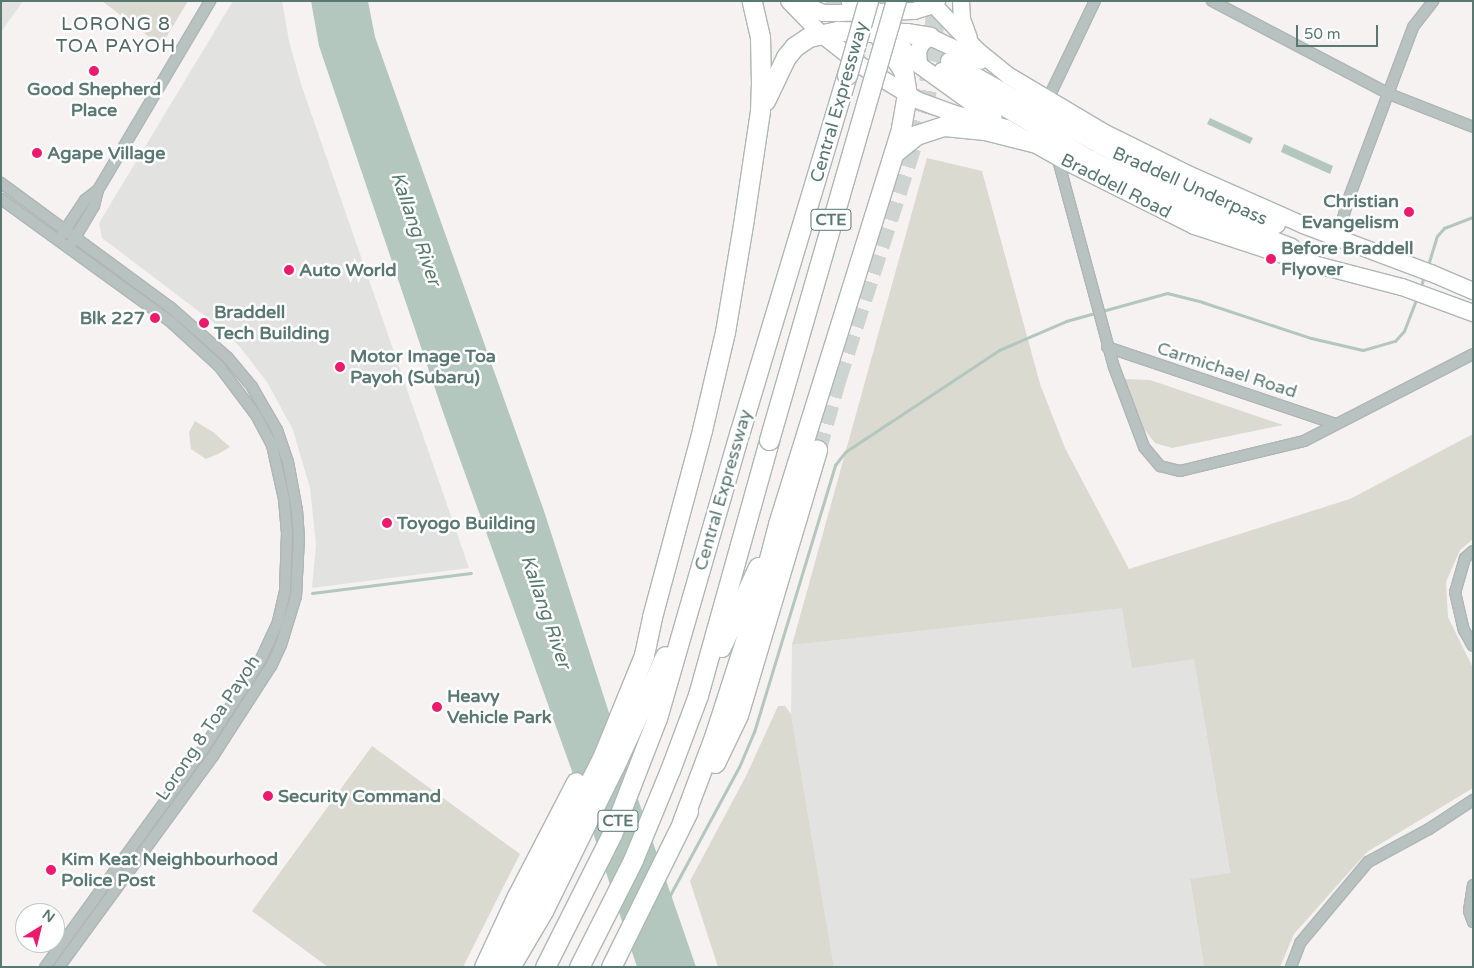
<!DOCTYPE html>
<html>
<head>
<meta charset="utf-8">
<style>
	body { margin:0 }
	#map { position:relative; width:1474px; height:968px; overflow:hidden; background:#f5f2f1; font-family:"Varela Round",sans-serif }
	div>[style] { position:absolute }
	[style*='--x'] { left:calc(var(--x)*1px); top:calc(var(--y)*1px); width:calc(var(--w)*1px); rotate:calc(var(--a)*1deg) }
	.built>* { inset:0; background:#e2e3e1 }
	.green>* { inset:0; background:#dadad0 }
	.water>* { inset:0; background:#b3c7bf }
	.stream>* { height:3px; margin:-1.5px; padding:0 1.5px; transform-origin:1.5px; border-radius:1.5px; background:#b3c7bf }
	.trunk-tunnel>* { height:16px; margin-top:-8px; transform-origin:0; background:repeating-linear-gradient(90deg,#ced4d1 0 16px,transparent 0 24px) }
	.motorway-tunnel>* { height:19px; margin-top:-9.5px; transform-origin:0; background:repeating-linear-gradient(90deg,#ced4d1 0 19px,transparent 0 28px) }
	.roads { filter:drop-shadow(1px 0 #aeb7b5) drop-shadow(-1px 0 #aeb7b5) drop-shadow(0 1px #aeb7b5) drop-shadow(0 -1px #aeb7b5) }
	.minor>* { height:10px; margin:-5px; padding:0 5px; transform-origin:5px; border-radius:5px; background:#b8c2c0 }
	.trunk>* { height:16px; margin:-8px; padding:0 8px; transform-origin:8px; border-radius:8px; background:#fff }
	.motorway>* { height:19px; margin:-9.5px; padding:0 9.5px; transform-origin:9.5px; border-radius:9.5px; background:#fff }
	.bridges { filter:drop-shadow(1px 0 #aeb7b5) drop-shadow(-1px 0 #aeb7b5) drop-shadow(0 1px #aeb7b5) drop-shadow(0 -1px #aeb7b5) }
	.motorway-bridge>* { height:19px; margin:-9.5px; padding:0 9.5px; transform-origin:9.5px; border-radius:9.5px; background:#fff }
	.dots>* { width:14px; height:14px; translate:-50% -50%; box-sizing:border-box; border:2px solid #fff; border-radius:50% }
	span { translate:-50% -50%; white-space:nowrap; text-align:center; line-height:1.15; -webkit-text-stroke:5px #fff; paint-order:stroke }
	.shield-label span { padding:1px 4px; background:#fff; border:1px solid; border-radius:4px; -webkit-text-stroke-width:0 }
	.shield-label { font-size:16px; color:#5a7872; font-weight:700 }
	.poi-label { font-size:18px; color:#5a7872; font-weight:700 }
	.left { translate:0 -50%; text-align:left }
	.right { translate:-100% -50%; text-align:right }
	.street-label { font-size:18px; color:#5a7872 }
	.neighbourhood-label { font-size:19px; color:#516864; letter-spacing:1px }
	.water-label { font-size:19px; color:#597a6e; font-style:italic }
	.frame { position:absolute; inset:0; border:2px solid #5a7872; pointer-events:none }
	.north { position:absolute; left:15px; top:903px; width:50px; height:50px; box-sizing:border-box; background:#fff; border:1px solid #bdc9c7; border-radius:50%; rotate:36deg; font-size:14px; font-weight:700; line-height:20px; text-align:center; color:#5a7872 }
	.north::after { content:''; display:block; margin:auto; width:18px; height:22px; background:#ec1a6d; clip-path:polygon(50% 0,100% 100%,50% 72%,0 100%) }
	.scale { position:absolute; left:1296px; top:25px; width:82px; height:22px; box-sizing:border-box; border:2px solid #5a7872; border-top:0; padding-left:6px; font-size:15px; line-height:18px; white-space:nowrap; color:#5a7872; -webkit-text-stroke:4px #fff; paint-order:stroke }
</style>
</head>
<body>
<div id="map">
	<div class="built">
		<div style="clip-path:polygon(1px 1px,23px 1px,1px 32px)"></div>
		<div style="clip-path:polygon(233px 1px,282px 1px,289px 41px,301px 84px,469px 568px,312px 588px,316px 545px,310px 488px,293px 430px,267px 382px,240px 347px,222px 329px,102px 238px,99px 223px)"></div>
		<div style="clip-path:polygon(1122px 607px,1194px 658px,1230px 874px,1190px 880px,1204px 967px,834px 967px,791px 714px,792px 645px)"></div>
	</div>
	<div class="green">
		<div style="clip-path:polygon(102px 1px,188px 1px,161px 46px)"></div>
		<div style="clip-path:polygon(927px 158px,982px 171px,1040px 384px,1065px 448px,1129px 569px,1350px 499px,1473px 434px,1473px 539px,1460px 550px,1446px 582px,1448px 617px,1473px 668px,1473px 788px,1367px 852px,1294px 934px,1280px 967px,1204px 967px,1190px 879px,1230px 873px,1194px 659px,1132px 668px,1122px 608px,792px 645px)"></div>
		<div style="clip-path:polygon(1124px 379px,1150px 380px,1283px 425px,1172px 448px,1155px 443px,1140px 424px)"></div>
		<div style="clip-path:polygon(195px 421px,213px 432px,230px 447px,218px 454px,206px 459px,191px 449px,189px 432px)"></div>
		<div style="clip-path:polygon(778px 706px,785px 706px,791px 714px,834px 967px,718px 967px,690px 881px,746px 776px)"></div>
		<div style="clip-path:polygon(372px 746px,520px 854px,463px 967px,328px 967px,252px 911px)"></div>
	</div>
	<div class="water">
		<div style="clip-path:polygon(311px 1px,368px 1px,375px 37px,544px 511px,621px 750px,696px 967px,637px 967px,582px 799px,444px 415px,319px 46px)"></div>
		<div style="clip-path:polygon(1210px 118px,1253px 138px,1250px 144px,1207px 124px)"></div>
		<div style="clip-path:polygon(1284px 144px,1333px 166px,1330px 174px,1281px 152px)"></div>
	</div>
	<div class="stream">
		<div style="--x:1428;--y:265;--w:30;--a:-73"></div>
		<div style="--x:1437;--y:236;--w:11;--a:-49"></div>
		<div style="--x:1444;--y:228;--w:31;--a:-21"></div>
		<div style="--x:1420;--y:289;--w:14;--a:-73"></div>
		<div style="--x:312;--y:593;--w:160;--a:-7.2"></div>
		<div style="--x:670;--y:895;--w:145;--a:-61.7"></div>
		<div style="--x:739;--y:767;--w:38;--a:-67"></div>
		<div style="--x:754;--y:732;--w:279;--a:-73.1"></div>
		<div style="--x:835;--y:465;--w:16;--a:-52"></div>
		<div style="--x:845;--y:452;--w:185;--a:-33.5"></div>
		<div style="--x:999;--y:350;--w:73;--a:-23.4"></div>
		<div style="--x:1066;--y:321;--w:105;--a:-15.5"></div>
		<div style="--x:1167;--y:293;--w:36;--a:14"></div>
		<div style="--x:1202;--y:302;--w:115;--a:18.3"></div>
		<div style="--x:1311;--y:338;--w:53;--a:13"></div>
		<div style="--x:1363;--y:350;--w:33;--a:-16"></div>
		<div style="--x:1395;--y:341;--w:13;--a:-48"></div>
		<div style="--x:1404;--y:331;--w:36;--a:-69"></div>
	</div>
	<div class="trunk-tunnel">
		<div style="--x:827;--y:1;--w:29;--a:31"></div>
		<div style="--x:909;--y:36;--w:47;--a:32"></div>
	</div>
	<div class="motorway-tunnel">
		<div style="--x:817;--y:450;--w:74;--a:-74.3"></div>
		<div style="--x:837;--y:379;--w:284;--a:-72.1"></div>
		<div style="--x:924;--y:109;--w:49;--a:-80.5"></div>
		<div style="--x:932;--y:61;--w:60;--a:-86.2"></div>
	</div>
	<div class="roads">
		<div class="minor">
			<div style="--x:1212;--y:1;--w:200;--a:27.7"></div>
			<div style="--x:1389;--y:94;--w:90;--a:21.4"></div>
			<div style="--x:1048;--y:99;--w:109;--a:-64.4"></div>
			<div style="--x:1057;--y:156;--w:219;--a:74.9"></div>
			<div style="--x:1114;--y:367;--w:85;--a:69.4"></div>
			<div style="--x:1144;--y:447;--w:25;--a:50"></div>
			<div style="--x:1160;--y:466;--w:21;--a:14"></div>
			<div style="--x:1180;--y:471;--w:128;--a:-13.6"></div>
			<div style="--x:1304;--y:441;--w:190;--a:-27.2"></div>
			<div style="--x:1;--y:183;--w:210;--a:36.3"></div>
			<div style="--x:170;--y:307;--w:77;--a:41.3"></div>
			<div style="--x:228;--y:358;--w:38;--a:50"></div>
			<div style="--x:252;--y:387;--w:50;--a:59.8"></div>
			<div style="--x:277;--y:430;--w:34;--a:71"></div>
			<div style="--x:288;--y:462;--w:49;--a:79.4"></div>
			<div style="--x:297;--y:510;--w:27;--a:86"></div>
			<div style="--x:299;--y:537;--w:59;--a:92.9"></div>
			<div style="--x:296;--y:596;--w:51;--a:107"></div>
			<div style="--x:281;--y:645;--w:23;--a:115"></div>
			<div style="--x:271;--y:666;--w:107;--a:122.8"></div>
			<div style="--x:213;--y:756;--w:261;--a:126.1"></div>
			<div style="--x:1;--y:199;--w:211;--a:35.9"></div>
			<div style="--x:172;--y:323;--w:64;--a:42.5"></div>
			<div style="--x:219;--y:366;--w:61;--a:52.9"></div>
			<div style="--x:256;--y:415;--w:34;--a:62"></div>
			<div style="--x:272;--y:445;--w:55;--a:77.5"></div>
			<div style="--x:284;--y:499;--w:34;--a:85"></div>
			<div style="--x:287;--y:533;--w:58;--a:92"></div>
			<div style="--x:285;--y:591;--w:32;--a:103"></div>
			<div style="--x:278;--y:622;--w:43;--a:114.8"></div>
			<div style="--x:260;--y:661;--w:105;--a:122.9"></div>
			<div style="--x:203;--y:749;--w:269;--a:125.9"></div>
			<div style="--x:61;--y:236;--w:43;--a:-56.3"></div>
			<div style="--x:85;--y:200;--w:16;--a:-38"></div>
			<div style="--x:1337;--y:239;--w:37;--a:-74"></div>
			<div style="--x:1347;--y:203;--w:188;--a:-69.4"></div>
			<div style="--x:1413;--y:27;--w:33;--a:-52"></div>
			<div style="--x:72;--y:243;--w:43;--a:-59.3"></div>
			<div style="--x:94;--y:206;--w:16;--a:-76"></div>
			<div style="--x:98;--y:190;--w:220;--a:-59.3"></div>
			<div style="--x:1107;--y:347;--w:242;--a:18.6"></div>
			<div style="--x:1473;--y:551;--w:11;--a:139"></div>
			<div style="--x:1465;--y:558;--w:35;--a:106"></div>
			<div style="--x:1455;--y:592;--w:39;--a:77"></div>
			<div style="--x:1464;--y:630;--w:18;--a:61"></div>
			<div style="--x:1473;--y:885;--w:26;--a:99"></div>
			<div style="--x:1469;--y:911;--w:12;--a:70"></div>
			<div style="--x:1291;--y:967;--w:26;--a:-69"></div>
			<div style="--x:1300;--y:943;--w:106;--a:-50"></div>
			<div style="--x:1368;--y:862;--w:69;--a:-28.4"></div>
			<div style="--x:1429;--y:829;--w:53;--a:-33.4"></div>
		</div>
		<div class="trunk">
			<div style="--x:789;--y:1;--w:46;--a:45.9"></div>
			<div style="--x:821;--y:34;--w:53;--a:38.2"></div>
			<div style="--x:863;--y:67;--w:63;--a:31.4"></div>
			<div style="--x:917;--y:100;--w:37;--a:20"></div>
			<div style="--x:952;--y:113;--w:56;--a:15.5"></div>
			<div style="--x:1006;--y:128;--w:68;--a:29.2"></div>
			<div style="--x:1065;--y:161;--w:144;--a:26.7"></div>
			<div style="--x:1194;--y:226;--w:109;--a:18.1"></div>
			<div style="--x:1298;--y:260;--w:107;--a:14.6"></div>
			<div style="--x:1402;--y:287;--w:76;--a:20.1"></div>
			<div style="--x:795;--y:1;--w:30;--a:23"></div>
			<div style="--x:823;--y:13;--w:15;--a:0"></div>
			<div style="--x:838;--y:13;--w:76;--a:-1.5"></div>
			<div style="--x:914;--y:11;--w:14;--a:-17"></div>
			<div style="--x:927;--y:7;--w:12;--a:-31"></div>
			<div style="--x:869;--y:1;--w:36;--a:60"></div>
			<div style="--x:887;--y:32;--w:46;--a:45.9"></div>
			<div style="--x:919;--y:65;--w:92;--a:35.8"></div>
			<div style="--x:930;--y:1;--w:69;--a:46.2"></div>
			<div style="--x:978;--y:51;--w:40;--a:39"></div>
			<div style="--x:1009;--y:76;--w:112;--a:30.7"></div>
			<div style="--x:1105;--y:133;--w:93;--a:26.3"></div>
			<div style="--x:1188;--y:174;--w:126;--a:23.9"></div>
			<div style="--x:1303;--y:225;--w:137;--a:20.6"></div>
			<div style="--x:1431;--y:273;--w:46;--a:23.2"></div>
			<div style="--x:961;--y:1;--w:18;--a:87"></div>
			<div style="--x:962;--y:19;--w:20;--a:70"></div>
			<div style="--x:949;--y:61;--w:172;--a:29.2"></div>
			<div style="--x:1099;--y:145;--w:117;--a:26.3"></div>
			<div style="--x:1204;--y:197;--w:78;--a:21"></div>
			<div style="--x:919;--y:65;--w:14;--a:-94"></div>
			<div style="--x:918;--y:51;--w:9;--a:-63"></div>
			<div style="--x:922;--y:43;--w:10;--a:-37"></div>
			<div style="--x:930;--y:37;--w:56;--a:25.2"></div>
			<div style="--x:942;--y:71;--w:173;--a:30.6"></div>
			<div style="--x:1091;--y:159;--w:121;--a:25.9"></div>
			<div style="--x:1200;--y:212;--w:98;--a:20.8"></div>
		</div>
		<div class="motorway">
			<div style="--x:765;--y:101;--w:49;--a:-64.5"></div>
			<div style="--x:786;--y:57;--w:13;--a:-51"></div>
			<div style="--x:794;--y:47;--w:18;--a:-34"></div>
			<div style="--x:809;--y:37;--w:30;--a:-12"></div>
			<div style="--x:838;--y:31;--w:68;--a:1.7"></div>
			<div style="--x:906;--y:33;--w:24;--a:9"></div>
			<div style="--x:895;--y:152;--w:27;--a:-39"></div>
			<div style="--x:916;--y:135;--w:29;--a:-18"></div>
			<div style="--x:944;--y:126;--w:41;--a:5.6"></div>
			<div style="--x:985;--y:130;--w:49;--a:14.3"></div>
			<div style="--x:721;--y:647;--w:88;--a:-65.2"></div>
			<div style="--x:715;--y:763;--w:53;--a:-64.4"></div>
			<div style="--x:738;--y:715;--w:277;--a:-73.4"></div>
			<div style="--x:682;--y:822;--w:91;--a:-69.4"></div>
			<div style="--x:714;--y:737;--w:143;--a:-72.1"></div>
			<div style="--x:758;--y:601;--w:80;--a:-75.4"></div>
			<div style="--x:778;--y:524;--w:415;--a:-72.7"></div>
			<div style="--x:901;--y:128;--w:34;--a:-80"></div>
			<div style="--x:907;--y:95;--w:25;--a:-99"></div>
			<div style="--x:903;--y:70;--w:29;--a:-124"></div>
			<div style="--x:887;--y:46;--w:58;--a:-128.7"></div>
			<div style="--x:484;--y:967;--w:78;--a:-65.1"></div>
			<div style="--x:517;--y:896;--w:128;--a:-62.6"></div>
			<div style="--x:499;--y:967;--w:25;--a:-69"></div>
			<div style="--x:508;--y:944;--w:208;--a:-63.2"></div>
			<div style="--x:602;--y:758;--w:111;--a:-67.8"></div>
			<div style="--x:644;--y:655;--w:39;--a:-78"></div>
			<div style="--x:652;--y:617;--w:194;--a:-75"></div>
			<div style="--x:702;--y:430;--w:101;--a:-76.8"></div>
			<div style="--x:725;--y:332;--w:116;--a:-80.5"></div>
			<div style="--x:744;--y:218;--w:108;--a:-81.5"></div>
			<div style="--x:760;--y:111;--w:28;--a:-88"></div>
			<div style="--x:761;--y:83;--w:46;--a:-91.2"></div>
			<div style="--x:760;--y:37;--w:37;--a:-103"></div>
			<div style="--x:510;--y:967;--w:65;--a:-59.5"></div>
			<div style="--x:543;--y:911;--w:161;--a:-63.8"></div>
			<div style="--x:614;--y:767;--w:122;--a:-65.3"></div>
			<div style="--x:545;--y:967;--w:149;--a:-63.3"></div>
			<div style="--x:612;--y:834;--w:124;--a:-68.8"></div>
			<div style="--x:657;--y:718;--w:299;--a:-73.9"></div>
			<div style="--x:740;--y:431;--w:372;--a:-73.3"></div>
			<div style="--x:579;--y:967;--w:120;--a:-63.2"></div>
			<div style="--x:633;--y:860;--w:97;--a:-67.7"></div>
			<div style="--x:670;--y:770;--w:80;--a:-69.5"></div>
			<div style="--x:698;--y:695;--w:265;--a:-74.4"></div>
			<div style="--x:611;--y:967;--w:174;--a:-63.7"></div>
		</div>
	</div>
	<div class="bridges">
		<div class="motorway-bridge">
			<div style="--x:847;--y:75;--w:77;--a:-74.2"></div>
			<div style="--x:769;--y:440;--w:457;--a:-73.9"></div>
		</div>
	</div>
	<div class="dots">
		<div style="left:94px;top:71px;background:#ec1a6d"></div>
		<div style="left:37px;top:153px;background:#ec1a6d"></div>
		<div style="left:1409px;top:212px;background:#ec1a6d"></div>
		<div style="left:1271px;top:259px;background:#ec1a6d"></div>
		<div style="left:289px;top:270px;background:#ec1a6d"></div>
		<div style="left:155px;top:318px;background:#ec1a6d"></div>
		<div style="left:204px;top:323px;background:#ec1a6d"></div>
		<div style="left:340px;top:367px;background:#ec1a6d"></div>
		<div style="left:387px;top:523px;background:#ec1a6d"></div>
		<div style="left:437px;top:707px;background:#ec1a6d"></div>
		<div style="left:268px;top:796px;background:#ec1a6d"></div>
		<div style="left:51px;top:870px;background:#ec1a6d"></div>
	</div>
	<div class="shield-label">
		<span style="left:831px;top:220px">CTE</span>
		<span style="left:618px;top:821px">CTE</span>
	</div>
	<div class="poi-label">
		<span style="left:94px;top:100px">Good Shepherd<br>Place</span>
		<span class="left" style="left:47px;top:153px">Agape Village</span>
		<span class="right" style="left:1399px;top:212px">Christian<br>Evangelism</span>
		<span class="left" style="left:1281px;top:259px">Before Braddell<br>Flyover</span>
		<span class="left" style="left:299px;top:270px">Auto World</span>
		<span class="left" style="left:214px;top:323px">Braddell<br>Tech Building</span>
		<span class="right" style="left:145px;top:318px">Blk 227</span>
		<span class="left" style="left:350px;top:367px">Motor Image Toa<br>Payoh (Subaru)</span>
		<span class="left" style="left:397px;top:523px">Toyogo Building</span>
		<span class="left" style="left:447px;top:707px">Heavy<br>Vehicle Park</span>
		<span class="left" style="left:278px;top:796px">Security Command</span>
		<span class="left" style="left:61px;top:870px">Kim Keat Neighbourhood<br>Police Post</span>
	</div>
	<div class="street-label">
		<span style="left:839px;top:102px;rotate:-74deg">Central Expressway</span>
		<span style="left:1116px;top:186px;rotate:27deg">Braddell Road</span>
		<span style="left:1190px;top:186px;rotate:24deg">Braddell Underpass</span>
		<span style="left:1227px;top:370px;rotate:18deg">Carmichael Road</span>
		<span style="left:723px;top:490px;rotate:-74deg">Central Expressway</span>
		<span style="left:208px;top:728px;rotate:-56deg">Lorong 8 Toa Payoh</span>
	</div>
	<div class="neighbourhood-label">
		<span style="left:116px;top:36px">LORONG 8<br>TOA PAYOH</span>
	</div>
	<div class="water-label">
		<span style="left:415px;top:229px;rotate:71deg">Kallang River</span>
		<span style="left:545px;top:612px;rotate:71deg">Kallang River</span>
	</div>
	<div class="frame"></div>
	<div class="north">N</div>
	<div class="scale">50 m</div>
</div>
</body>
</html>
